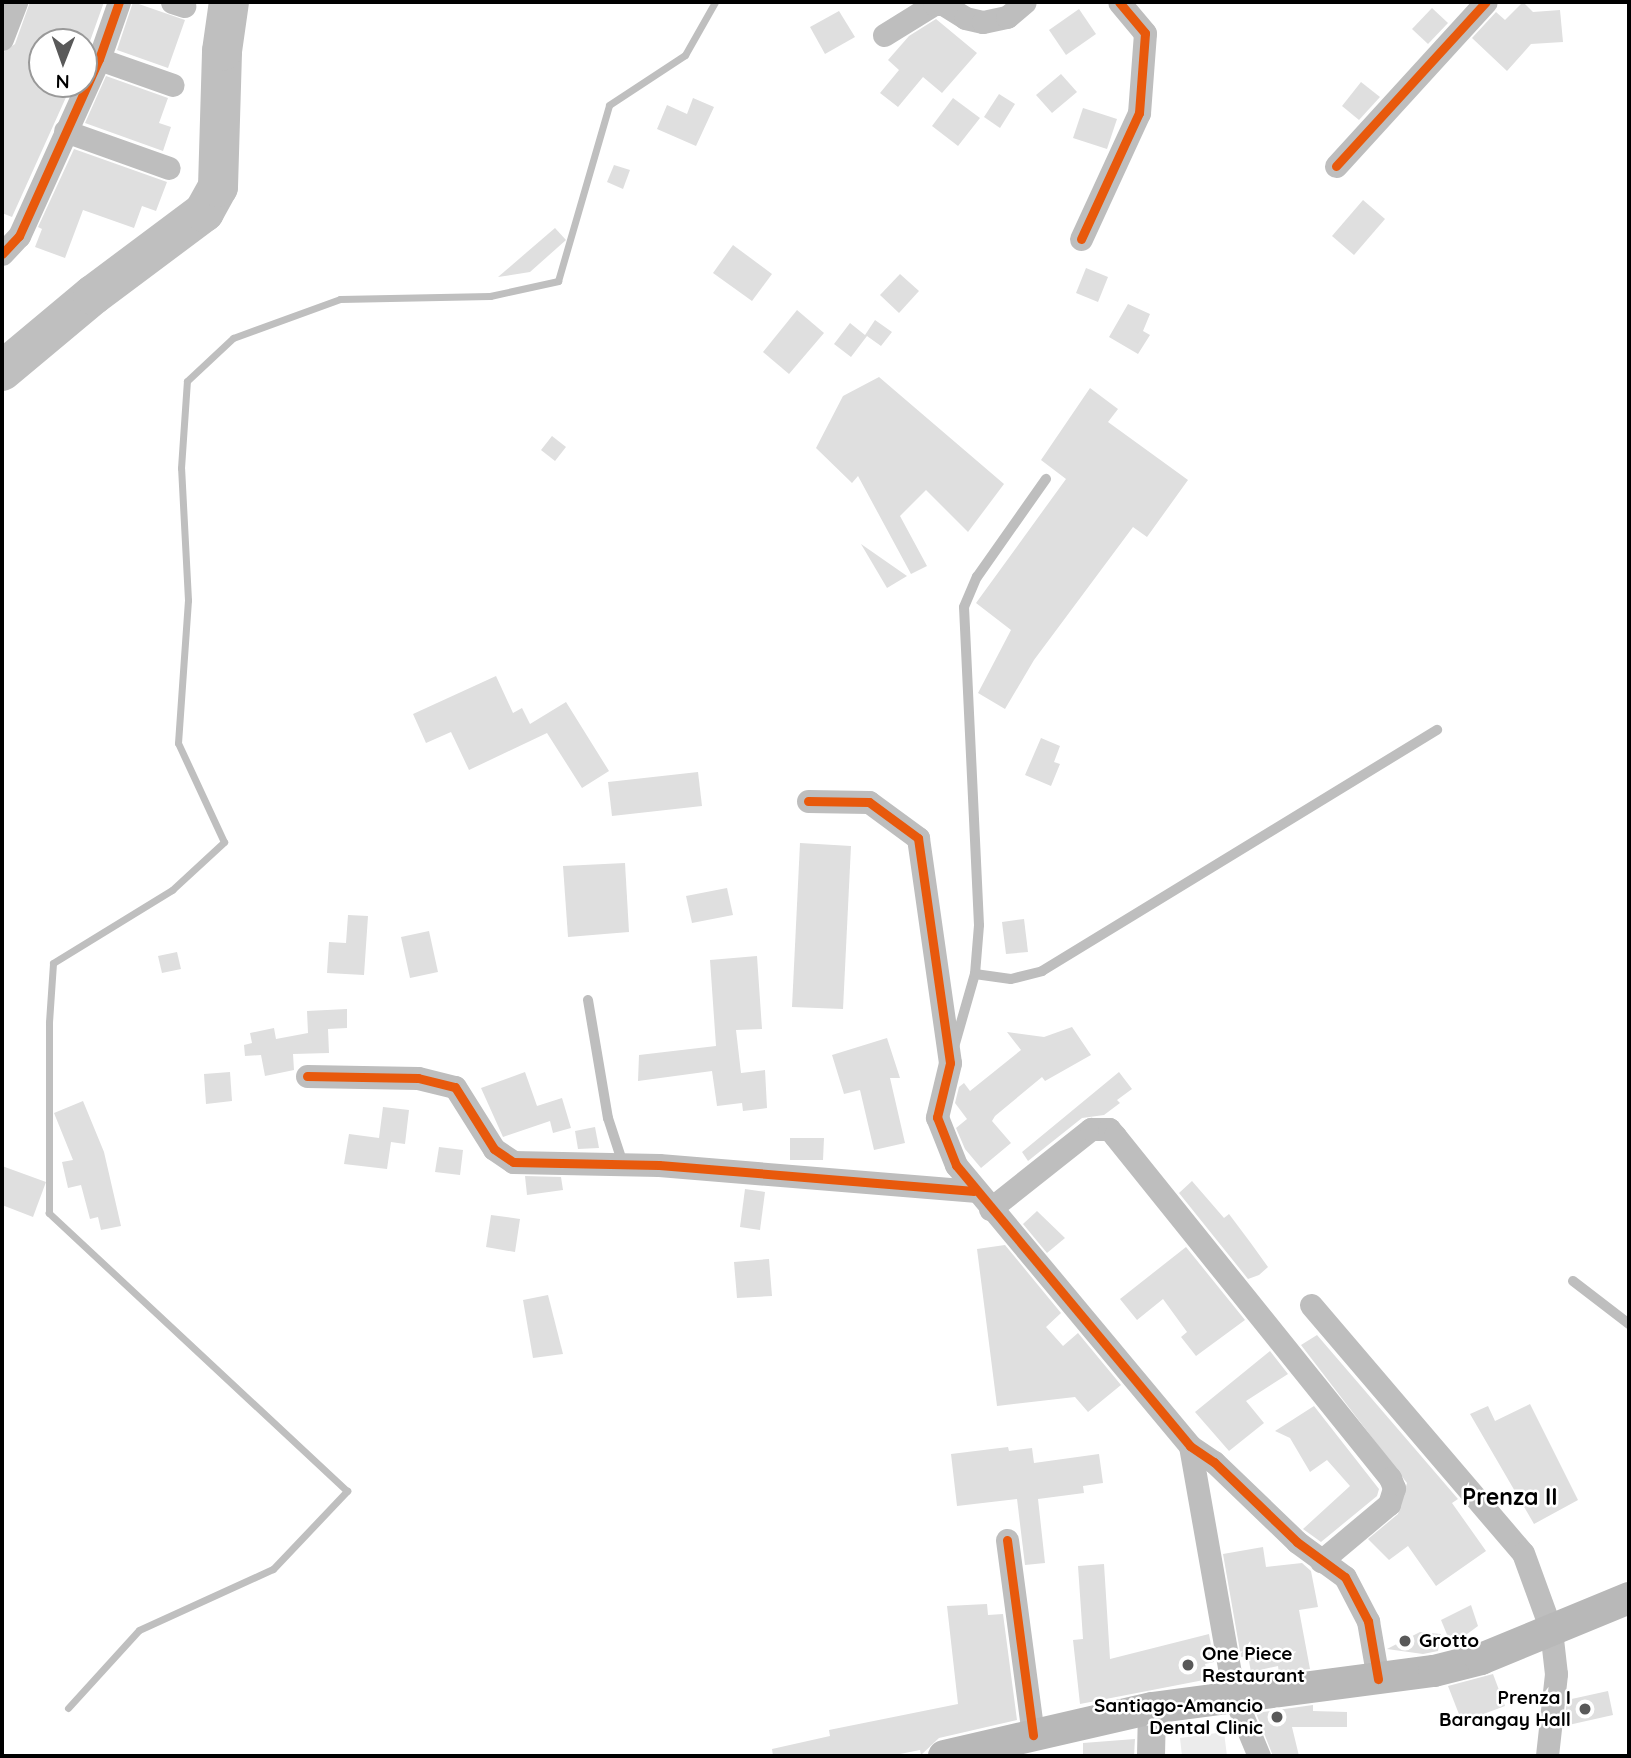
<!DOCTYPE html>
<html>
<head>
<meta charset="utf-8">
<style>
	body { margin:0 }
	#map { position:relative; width:1631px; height:1758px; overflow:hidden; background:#fff; font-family:Quicksand,sans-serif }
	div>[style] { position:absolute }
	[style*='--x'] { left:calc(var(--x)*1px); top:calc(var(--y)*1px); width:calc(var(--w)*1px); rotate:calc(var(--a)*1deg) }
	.green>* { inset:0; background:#ececec }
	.stream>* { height:7px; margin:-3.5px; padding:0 3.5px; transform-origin:3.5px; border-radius:3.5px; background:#bfbfbf }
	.river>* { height:40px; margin:-20px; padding:0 20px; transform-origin:20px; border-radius:20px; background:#bfbfbf }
	.building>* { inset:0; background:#dfdfdf }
	.service>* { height:10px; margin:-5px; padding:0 5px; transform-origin:5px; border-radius:5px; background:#bebebe }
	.minor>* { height:23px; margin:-11.5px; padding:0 11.5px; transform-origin:11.5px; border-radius:11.5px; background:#bebebe }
	.tertiary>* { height:28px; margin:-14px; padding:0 14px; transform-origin:14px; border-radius:14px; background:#bebebe }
	.secondary>* { height:32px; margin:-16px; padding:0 16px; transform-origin:16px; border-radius:16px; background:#b8b8b8 }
	.cycleway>* { height:9px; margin:-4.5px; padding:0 4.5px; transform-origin:4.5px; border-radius:4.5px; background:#e8590c }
	.dots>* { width:19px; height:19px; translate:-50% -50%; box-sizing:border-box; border:4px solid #fff; border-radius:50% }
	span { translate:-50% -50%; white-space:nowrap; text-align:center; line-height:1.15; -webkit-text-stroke:5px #fff; paint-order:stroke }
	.poi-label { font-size:19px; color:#000; font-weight:700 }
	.left { translate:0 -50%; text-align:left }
	.right { translate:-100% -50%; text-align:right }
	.quarter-label { font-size:23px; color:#000; font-weight:700 }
	.frame { position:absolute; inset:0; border:4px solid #000; pointer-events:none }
	.north { position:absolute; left:28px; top:28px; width:70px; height:70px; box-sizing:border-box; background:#fff; border:2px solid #999; border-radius:50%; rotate:181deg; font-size:19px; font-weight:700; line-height:28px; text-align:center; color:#000 }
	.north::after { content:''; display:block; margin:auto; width:24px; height:32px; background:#595959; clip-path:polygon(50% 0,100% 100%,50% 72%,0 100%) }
</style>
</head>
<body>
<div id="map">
	<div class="green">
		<div style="clip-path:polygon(1224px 1732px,1227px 1756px,1182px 1756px,1180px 1738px)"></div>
	</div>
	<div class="stream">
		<div style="--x:68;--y:1708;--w:105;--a:-47.7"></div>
		<div style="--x:139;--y:1630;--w:147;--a:-24.5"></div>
		<div style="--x:273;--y:1569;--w:108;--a:-46.5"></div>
		<div style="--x:347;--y:1491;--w:408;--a:-137"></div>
		<div style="--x:49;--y:1213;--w:191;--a:-90"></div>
		<div style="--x:49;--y:1022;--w:59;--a:-86.1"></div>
		<div style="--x:53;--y:963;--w:140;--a:-31.5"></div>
		<div style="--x:172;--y:890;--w:71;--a:-42.7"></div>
		<div style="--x:224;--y:842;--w:109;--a:-114.9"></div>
		<div style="--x:178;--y:743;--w:143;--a:-86"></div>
		<div style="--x:188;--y:600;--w:132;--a:-93"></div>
		<div style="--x:181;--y:468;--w:87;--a:-86.1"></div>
		<div style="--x:187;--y:381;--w:63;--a:-43.1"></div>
		<div style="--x:233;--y:338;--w:114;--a:-20"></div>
		<div style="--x:340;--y:299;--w:150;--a:-1.1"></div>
		<div style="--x:490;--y:296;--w:70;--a:-12.4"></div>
		<div style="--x:558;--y:281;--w:183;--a:-73.8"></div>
		<div style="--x:609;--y:105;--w:91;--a:-33.3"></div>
		<div style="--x:685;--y:55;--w:61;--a:-60.5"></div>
	</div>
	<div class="river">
		<div style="--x:2;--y:371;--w:119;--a:-39.9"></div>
		<div style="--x:93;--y:295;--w:139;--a:-36.8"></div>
		<div style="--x:204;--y:212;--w:29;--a:-61"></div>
		<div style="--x:218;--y:187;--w:136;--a:-88.3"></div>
		<div style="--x:222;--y:51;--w:49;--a:-81.9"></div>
	</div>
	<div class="building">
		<div style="clip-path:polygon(30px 2px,104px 2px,84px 58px,84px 42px,42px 42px,42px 84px,72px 84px,12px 217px,2px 213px,2px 53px,15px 44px)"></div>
		<div style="clip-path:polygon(133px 2px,185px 20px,168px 68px,117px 50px)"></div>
		<div style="clip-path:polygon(1523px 2px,1533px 12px,1560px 10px,1563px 42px,1531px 44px,1507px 71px,1472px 38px,1496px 12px,1505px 20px)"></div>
		<div style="clip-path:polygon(1432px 8px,1448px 23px,1428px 44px,1412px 29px)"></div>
		<div style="clip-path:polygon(1079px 9px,1096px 34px,1066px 55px,1049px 30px)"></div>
		<div style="clip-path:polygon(839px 11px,855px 37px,825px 54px,810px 27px)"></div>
		<div style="clip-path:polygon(936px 19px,977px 53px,942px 93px,923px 77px,898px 107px,880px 93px,899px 70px,888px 60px,909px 36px)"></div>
		<div style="clip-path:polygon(1061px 74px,1077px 92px,1052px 113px,1036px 95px)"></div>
		<div style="clip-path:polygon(106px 76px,168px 98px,159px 123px,171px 127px,163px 151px,85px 123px)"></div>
		<div style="clip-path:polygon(1361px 82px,1380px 97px,1359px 120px,1342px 106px)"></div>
		<div style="clip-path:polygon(999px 94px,1015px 104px,1000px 128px,984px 117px)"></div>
		<div style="clip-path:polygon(693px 98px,714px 107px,696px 146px,657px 129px,667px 105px,687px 114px)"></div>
		<div style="clip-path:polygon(953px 98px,980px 118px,958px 146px,932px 126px)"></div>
		<div style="clip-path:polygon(1083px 108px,1117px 119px,1107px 149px,1073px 138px)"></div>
		<div style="clip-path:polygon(74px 149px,167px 182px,156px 211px,142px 206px,134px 228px,83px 210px,65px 258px,35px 247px,42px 229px,38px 227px)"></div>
		<div style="clip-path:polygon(614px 165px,630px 170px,623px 189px,607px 182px)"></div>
		<div style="clip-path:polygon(1363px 200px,1385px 219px,1354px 255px,1332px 236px)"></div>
		<div style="clip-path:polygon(555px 228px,566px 240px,530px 272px,498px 277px)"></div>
		<div style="clip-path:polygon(733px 245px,772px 274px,752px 301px,713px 273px)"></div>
		<div style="clip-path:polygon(1086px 268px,1108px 277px,1098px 302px,1076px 293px)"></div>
		<div style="clip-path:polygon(900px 274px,919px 291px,899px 313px,880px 295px)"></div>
		<div style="clip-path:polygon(1128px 304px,1150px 314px,1143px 331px,1150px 335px,1138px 354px,1109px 337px)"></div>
		<div style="clip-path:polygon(797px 310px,824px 333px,789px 374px,763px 352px)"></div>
		<div style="clip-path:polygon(875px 320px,892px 332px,881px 346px,867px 336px,851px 357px,834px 344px,850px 323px,865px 335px)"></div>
		<div style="clip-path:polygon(879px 377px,1004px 484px,968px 532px,926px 490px,900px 516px,927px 566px,911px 574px,858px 476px,852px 483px,816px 448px,843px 396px)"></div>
		<div style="clip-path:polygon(1090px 388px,1118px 409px,1108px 422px,1188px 480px,1147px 537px,1133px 527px,1034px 660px,1005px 709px,978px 693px,1011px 630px,976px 603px,1066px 479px,1041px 460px)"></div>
		<div style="clip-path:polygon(552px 436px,566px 447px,555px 461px,541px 450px)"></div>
		<div style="clip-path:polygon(861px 544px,907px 576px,887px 588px)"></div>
		<div style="clip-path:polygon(496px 676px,513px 713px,522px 708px,530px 724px,566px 702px,609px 771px,582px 788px,547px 733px,469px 770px,451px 732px,426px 743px,413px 714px)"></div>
		<div style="clip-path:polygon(1041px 738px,1060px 746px,1054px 762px,1060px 764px,1051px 786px,1025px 775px)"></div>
		<div style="clip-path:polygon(698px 772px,702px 806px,612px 816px,608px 782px)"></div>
		<div style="clip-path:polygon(800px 843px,851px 846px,843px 1009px,792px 1007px)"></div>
		<div style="clip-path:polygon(625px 863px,629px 932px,568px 937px,563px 866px)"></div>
		<div style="clip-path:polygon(727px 888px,733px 915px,692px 923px,686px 896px)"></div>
		<div style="clip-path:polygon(348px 915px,368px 916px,364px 975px,327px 973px,329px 942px,346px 943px)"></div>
		<div style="clip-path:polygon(1024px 919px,1028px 952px,1006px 954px,1002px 922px)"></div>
		<div style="clip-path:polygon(429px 931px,438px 972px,410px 978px,401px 937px)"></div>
		<div style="clip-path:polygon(177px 952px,181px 969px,162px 973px,158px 956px)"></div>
		<div style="clip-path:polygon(757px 956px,762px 1029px,736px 1030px,741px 1073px,765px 1070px,767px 1108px,743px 1111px,742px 1103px,717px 1106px,712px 1071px,638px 1081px,639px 1055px,716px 1046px,710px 960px)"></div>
		<div style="clip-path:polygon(347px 1009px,347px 1028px,328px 1029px,329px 1053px,293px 1054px,294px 1070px,265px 1076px,261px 1055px,245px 1056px,244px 1045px,252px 1043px,250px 1033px,274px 1028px,276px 1039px,308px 1033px,307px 1011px)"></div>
		<div style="clip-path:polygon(1072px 1027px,1091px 1055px,1045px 1081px,1042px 1077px,995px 1116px,992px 1121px,1011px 1143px,981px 1168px,965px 1149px,956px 1128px,967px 1119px,955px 1103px,959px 1087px,964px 1083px,970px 1091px,1021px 1050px,1007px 1032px,1044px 1037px)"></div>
		<div style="clip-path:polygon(887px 1038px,900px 1078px,890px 1078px,905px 1143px,874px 1150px,860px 1090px,844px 1094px,832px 1055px)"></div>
		<div style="clip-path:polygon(230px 1072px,232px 1101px,206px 1104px,204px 1074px)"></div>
		<div style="clip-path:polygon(525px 1072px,537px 1106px,562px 1098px,571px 1128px,553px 1133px,550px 1121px,503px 1137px,481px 1088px)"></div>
		<div style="clip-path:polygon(1119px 1072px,1132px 1089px,1117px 1100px,1120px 1103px,1104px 1115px,1082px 1118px,1028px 1161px,1022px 1152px)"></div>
		<div style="clip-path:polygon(83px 1101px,104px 1152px,121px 1226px,101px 1230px,98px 1217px,90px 1219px,81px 1185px,68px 1188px,62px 1162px,73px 1160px,54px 1113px)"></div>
		<div style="clip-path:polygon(383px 1107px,409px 1110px,405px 1144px,391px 1142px,387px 1169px,344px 1164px,349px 1134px,379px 1138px)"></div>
		<div style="clip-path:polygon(595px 1127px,599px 1148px,578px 1149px,575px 1131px)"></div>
		<div style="clip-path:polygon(790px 1138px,824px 1138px,823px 1160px,790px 1160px)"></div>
		<div style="clip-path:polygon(439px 1147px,463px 1150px,460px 1175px,435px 1172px)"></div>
		<div style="clip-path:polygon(2px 1166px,46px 1182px,33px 1217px,2px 1205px)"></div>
		<div style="clip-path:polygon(525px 1176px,561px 1177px,563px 1190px,527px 1195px)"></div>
		<div style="clip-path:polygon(1192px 1181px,1224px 1218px,1229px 1214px,1250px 1242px,1268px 1267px,1259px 1275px,1248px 1279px,1179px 1193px)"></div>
		<div style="clip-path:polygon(745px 1189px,765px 1192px,760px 1230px,740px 1227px)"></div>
		<div style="clip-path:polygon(1037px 1211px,1065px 1238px,1047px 1253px,1023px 1224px)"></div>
		<div style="clip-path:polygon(491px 1215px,520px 1219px,515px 1252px,486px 1247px)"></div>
		<div style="clip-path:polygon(1005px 1245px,1061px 1313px,1046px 1327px,1063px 1346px,1078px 1333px,1121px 1385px,1088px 1412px,1075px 1397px,997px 1406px,977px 1249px)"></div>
		<div style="clip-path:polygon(1186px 1247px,1245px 1320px,1196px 1356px,1181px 1337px,1187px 1332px,1163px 1299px,1137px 1320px,1120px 1299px)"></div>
		<div style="clip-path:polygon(769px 1259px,772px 1296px,737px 1298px,734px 1262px)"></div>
		<div style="clip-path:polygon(548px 1295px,563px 1354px,533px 1358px,523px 1300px)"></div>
		<div style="clip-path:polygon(1317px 1335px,1446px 1485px,1458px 1499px,1452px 1503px,1486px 1551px,1436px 1586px,1408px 1546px,1389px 1560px,1368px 1539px,1398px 1514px,1407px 1483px,1301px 1345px)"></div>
		<div style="clip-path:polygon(1270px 1351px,1288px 1374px,1246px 1401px,1264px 1423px,1229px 1451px,1195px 1412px)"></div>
		<div style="clip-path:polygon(1530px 1404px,1578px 1500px,1534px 1524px,1470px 1414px,1488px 1406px,1495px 1421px)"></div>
		<div style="clip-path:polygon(1314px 1406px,1379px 1489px,1377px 1496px,1321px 1542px,1303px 1529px,1350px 1486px,1327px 1460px,1310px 1472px,1290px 1438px,1275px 1431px)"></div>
		<div style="clip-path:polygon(1008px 1447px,1009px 1451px,1032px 1448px,1034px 1463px,1099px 1454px,1103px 1483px,1083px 1486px,1084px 1493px,1038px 1499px,1045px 1563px,1025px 1565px,1017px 1499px,957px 1506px,951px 1454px)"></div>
		<div style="clip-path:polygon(1263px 1547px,1266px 1567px,1302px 1563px,1311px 1571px,1318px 1607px,1299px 1610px,1310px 1669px,1279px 1673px,1278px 1666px,1251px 1672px,1248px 1656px,1241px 1657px,1223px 1554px)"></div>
		<div style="clip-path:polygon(1104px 1564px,1110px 1659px,1209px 1634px,1214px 1662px,1205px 1664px,1209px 1679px,1080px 1704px,1073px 1640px,1083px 1639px,1078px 1566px)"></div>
		<div style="clip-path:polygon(987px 1604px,988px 1615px,1003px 1614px,1017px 1720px,939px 1738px,921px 1755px,920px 1750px,890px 1756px,773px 1756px,772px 1749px,830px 1736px,829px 1730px,958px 1704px,947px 1606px)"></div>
		<div style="clip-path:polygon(1471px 1605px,1478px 1626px,1463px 1637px,1448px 1637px,1441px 1620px)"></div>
		<div style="clip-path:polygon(1420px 1632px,1441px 1634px,1438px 1651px,1423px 1654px,1387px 1649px)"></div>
		<div style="clip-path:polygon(1493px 1674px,1505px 1706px,1462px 1722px,1448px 1686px)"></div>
		<div style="clip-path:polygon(1608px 1691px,1613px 1715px,1564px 1726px,1567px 1700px)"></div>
		<div style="clip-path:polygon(1313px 1705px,1313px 1711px,1347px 1712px,1347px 1727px,1292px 1727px,1299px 1756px,1273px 1756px,1256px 1713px)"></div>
		<div style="clip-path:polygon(1135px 1739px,1134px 1756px,1083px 1756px,1083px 1743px)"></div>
	</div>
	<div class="service">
		<div style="--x:975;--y:974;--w:36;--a:8"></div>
		<div style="--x:1011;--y:979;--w:32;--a:-14"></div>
		<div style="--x:1042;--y:971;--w:463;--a:-31.4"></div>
		<div style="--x:588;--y:1000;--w:120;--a:80.4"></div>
		<div style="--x:608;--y:1118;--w:48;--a:71.9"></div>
		<div style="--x:954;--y:1047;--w:76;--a:-74"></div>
		<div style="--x:975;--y:974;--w:49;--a:-85.3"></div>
		<div style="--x:979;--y:925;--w:318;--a:-92.7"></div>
		<div style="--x:964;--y:607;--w:33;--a:-67"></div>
		<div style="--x:977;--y:577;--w:120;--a:-54.9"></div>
		<div style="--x:1573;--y:1281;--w:71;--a:37.5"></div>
	</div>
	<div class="minor">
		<div style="--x:172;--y:2;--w:13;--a:18"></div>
		<div style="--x:884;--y:35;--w:59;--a:-31.8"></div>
		<div style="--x:934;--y:4;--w:9;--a:0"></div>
		<div style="--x:943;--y:4;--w:26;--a:32"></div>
		<div style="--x:965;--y:18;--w:18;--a:13"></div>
		<div style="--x:983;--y:22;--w:25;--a:-12"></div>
		<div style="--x:1007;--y:17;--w:23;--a:-40"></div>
		<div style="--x:2;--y:39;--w:40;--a:-69"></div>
		<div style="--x:99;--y:59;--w:78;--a:19.4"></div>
		<div style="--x:65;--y:131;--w:110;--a:19.6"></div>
		<div style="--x:1336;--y:166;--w:222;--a:-47.6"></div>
		<div style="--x:1081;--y:239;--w:139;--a:-65.3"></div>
		<div style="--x:1139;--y:113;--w:80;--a:-85.7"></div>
		<div style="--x:1145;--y:33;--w:40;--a:-130"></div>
		<div style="--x:2;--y:254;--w:25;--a:-47"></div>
		<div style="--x:19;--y:236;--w:194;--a:-65.7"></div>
		<div style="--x:99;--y:59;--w:60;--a:-70.7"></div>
		<div style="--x:808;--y:801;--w:61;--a:0.9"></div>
		<div style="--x:869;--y:802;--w:61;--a:36.3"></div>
		<div style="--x:918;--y:838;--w:227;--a:81.9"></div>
		<div style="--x:950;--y:1063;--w:56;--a:103.5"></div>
		<div style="--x:937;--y:1117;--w:52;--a:68.4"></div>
		<div style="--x:956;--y:1165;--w:366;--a:50.2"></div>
		<div style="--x:1190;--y:1446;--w:29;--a:34"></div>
		<div style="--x:1214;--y:1462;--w:115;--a:43.9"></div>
		<div style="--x:1297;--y:1542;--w:59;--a:36.1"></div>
		<div style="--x:1345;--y:1577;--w:50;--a:62.4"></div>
		<div style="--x:1368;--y:1621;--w:59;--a:80.2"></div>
		<div style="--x:307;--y:1076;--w:111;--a:1"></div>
		<div style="--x:418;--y:1078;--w:38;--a:14"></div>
		<div style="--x:455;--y:1087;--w:73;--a:57.8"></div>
		<div style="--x:494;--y:1149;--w:23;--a:34"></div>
		<div style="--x:513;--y:1162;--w:146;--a:1.2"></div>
		<div style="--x:659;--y:1165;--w:316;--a:4.7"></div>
		<div style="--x:990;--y:1209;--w:129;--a:-38.4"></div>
		<div style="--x:1091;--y:1129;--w:18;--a:0"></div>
		<div style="--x:1109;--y:1129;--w:9;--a:49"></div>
		<div style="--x:1115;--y:1136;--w:439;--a:51.2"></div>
		<div style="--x:1390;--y:1478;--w:11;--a:68"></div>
		<div style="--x:1394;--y:1488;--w:17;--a:107"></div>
		<div style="--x:1389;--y:1504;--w:89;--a:140"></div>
		<div style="--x:1311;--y:1305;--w:326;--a:49.5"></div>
		<div style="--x:1523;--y:1553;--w:82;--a:70"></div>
		<div style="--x:1551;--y:1630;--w:44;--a:83.5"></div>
		<div style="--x:1556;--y:1674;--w:82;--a:96.3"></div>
		<div style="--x:1190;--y:1446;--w:254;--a:80"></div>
		<div style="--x:1234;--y:1696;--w:65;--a:67.4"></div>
		<div style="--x:1007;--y:1540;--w:197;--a:82.4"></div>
	</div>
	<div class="tertiary">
		<div style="--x:1151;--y:1756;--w:48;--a:-88.8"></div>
	</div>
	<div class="secondary">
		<div style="--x:944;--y:1756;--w:213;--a:-13"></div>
		<div style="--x:1152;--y:1708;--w:284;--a:-7.5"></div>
		<div style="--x:1434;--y:1671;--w:49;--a:-14.3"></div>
		<div style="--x:1481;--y:1659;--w:160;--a:-22.4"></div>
	</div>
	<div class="cycleway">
		<div style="--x:1336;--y:166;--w:222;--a:-47.6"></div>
		<div style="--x:1081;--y:239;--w:139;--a:-65.3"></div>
		<div style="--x:1139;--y:113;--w:80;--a:-85.7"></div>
		<div style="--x:1145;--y:33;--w:40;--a:-130"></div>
		<div style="--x:2;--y:254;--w:25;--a:-47"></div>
		<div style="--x:19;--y:236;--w:194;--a:-65.7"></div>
		<div style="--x:99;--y:59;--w:60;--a:-70.7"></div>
		<div style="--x:808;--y:801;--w:61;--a:0.9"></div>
		<div style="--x:869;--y:802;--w:61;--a:36.3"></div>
		<div style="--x:918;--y:838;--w:227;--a:81.9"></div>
		<div style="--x:950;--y:1063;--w:56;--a:103.5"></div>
		<div style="--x:937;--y:1117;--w:52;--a:68.4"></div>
		<div style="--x:956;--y:1165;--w:366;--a:50.2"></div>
		<div style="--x:1190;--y:1446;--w:29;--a:34"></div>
		<div style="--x:1214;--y:1462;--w:115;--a:43.9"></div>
		<div style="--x:1297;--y:1542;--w:59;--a:36.1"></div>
		<div style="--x:1345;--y:1577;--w:50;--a:62.4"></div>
		<div style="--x:1368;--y:1621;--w:59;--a:80.2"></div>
		<div style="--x:307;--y:1076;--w:111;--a:1"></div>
		<div style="--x:418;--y:1078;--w:38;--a:14"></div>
		<div style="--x:455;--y:1087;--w:73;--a:57.8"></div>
		<div style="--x:494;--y:1149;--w:23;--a:34"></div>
		<div style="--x:513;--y:1162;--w:146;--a:1.2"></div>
		<div style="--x:659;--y:1165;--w:316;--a:4.7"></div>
		<div style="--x:1007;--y:1540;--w:197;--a:82.4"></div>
	</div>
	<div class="dots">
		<div style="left:1405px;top:1641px;background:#595959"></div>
		<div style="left:1188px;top:1665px;background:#595959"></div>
		<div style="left:1585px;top:1709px;background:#595959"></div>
		<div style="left:1277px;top:1717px;background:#595959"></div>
	</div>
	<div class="poi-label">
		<span class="left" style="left:1419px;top:1641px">Grotto</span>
		<span class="left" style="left:1202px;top:1665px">One Piece<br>Restaurant</span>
		<span class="right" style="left:1571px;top:1709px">Prenza I<br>Barangay Hall</span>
		<span class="right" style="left:1263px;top:1717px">Santiago-Amancio<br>Dental Clinic</span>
	</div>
	<div class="quarter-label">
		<span style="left:1510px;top:1497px">Prenza II</span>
	</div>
	<div class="frame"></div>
	<div class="north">N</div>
</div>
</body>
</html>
